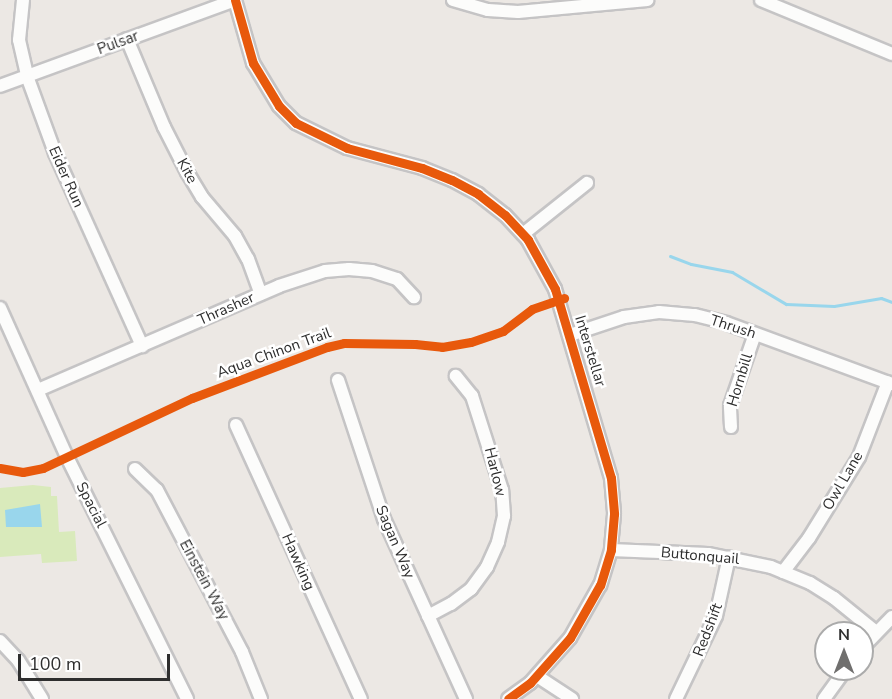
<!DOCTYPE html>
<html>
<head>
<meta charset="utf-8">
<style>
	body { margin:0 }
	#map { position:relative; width:892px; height:699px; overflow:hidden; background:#ece8e4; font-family:"Nunito Sans",sans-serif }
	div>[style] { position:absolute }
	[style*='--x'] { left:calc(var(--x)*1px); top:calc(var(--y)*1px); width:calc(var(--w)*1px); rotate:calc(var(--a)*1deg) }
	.pitch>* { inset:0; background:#d9eabb }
	.water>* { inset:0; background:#99d6ec }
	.stream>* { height:3px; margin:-1.5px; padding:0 1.5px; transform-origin:1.5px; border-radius:1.5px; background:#99d6ec }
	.roads { filter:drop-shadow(2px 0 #c5c4c5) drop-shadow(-2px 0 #c5c4c5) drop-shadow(0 2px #c5c4c5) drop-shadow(0 -2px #c5c4c5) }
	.minor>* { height:12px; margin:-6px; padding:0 6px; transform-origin:6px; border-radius:6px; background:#fcfcfb }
	.cycleway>* { height:9px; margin:-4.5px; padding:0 4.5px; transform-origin:4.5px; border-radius:4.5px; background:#e8590c }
	span { translate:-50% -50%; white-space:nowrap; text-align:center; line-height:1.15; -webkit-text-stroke:5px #fff; paint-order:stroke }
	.street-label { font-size:15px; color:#2e2e2e }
	.north { position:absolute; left:814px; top:621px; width:60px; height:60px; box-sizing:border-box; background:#fff; border:2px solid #ababab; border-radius:50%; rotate:0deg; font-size:16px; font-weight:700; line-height:24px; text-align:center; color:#2e2e2e }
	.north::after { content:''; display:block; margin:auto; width:21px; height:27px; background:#706f6e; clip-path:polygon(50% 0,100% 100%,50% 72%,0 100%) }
	.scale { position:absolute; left:18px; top:654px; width:152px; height:27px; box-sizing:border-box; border:3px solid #2e2e2e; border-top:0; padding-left:8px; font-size:18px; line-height:21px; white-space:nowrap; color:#2e2e2e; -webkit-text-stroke:4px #fff; paint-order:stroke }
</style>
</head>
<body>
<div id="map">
	<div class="pitch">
		<div style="clip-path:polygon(33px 485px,51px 487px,51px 496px,57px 496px,59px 532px,75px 531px,77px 561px,42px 563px,41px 554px,0 557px,0 488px)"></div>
	</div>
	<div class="water">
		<div style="clip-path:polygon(40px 504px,42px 527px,6px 527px,5px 510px)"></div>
	</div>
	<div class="stream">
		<div style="--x:670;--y:256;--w:22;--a:21"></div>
		<div style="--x:691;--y:264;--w:42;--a:11"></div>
		<div style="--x:732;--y:272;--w:63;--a:30.7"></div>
		<div style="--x:786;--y:304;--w:48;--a:2.4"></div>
		<div style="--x:834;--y:306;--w:48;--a:-9.7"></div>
		<div style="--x:881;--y:298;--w:12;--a:20"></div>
	</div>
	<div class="roads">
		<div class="minor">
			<div style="--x:23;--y:0;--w:40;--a:95.7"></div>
			<div style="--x:19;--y:40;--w:37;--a:77"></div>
			<div style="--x:27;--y:76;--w:82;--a:70"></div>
			<div style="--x:55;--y:153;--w:212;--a:65.7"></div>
			<div style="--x:235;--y:0;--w:66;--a:74.1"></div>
			<div style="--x:253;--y:63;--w:50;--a:58.8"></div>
			<div style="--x:279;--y:106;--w:24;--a:45"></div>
			<div style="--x:296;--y:123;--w:57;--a:26.1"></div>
			<div style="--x:347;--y:148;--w:78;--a:14.9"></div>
			<div style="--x:422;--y:168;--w:32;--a:22"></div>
			<div style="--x:452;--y:180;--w:30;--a:28"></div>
			<div style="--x:478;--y:194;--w:34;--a:38"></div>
			<div style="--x:505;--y:215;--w:34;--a:47"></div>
			<div style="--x:528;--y:240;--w:56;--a:61.1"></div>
			<div style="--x:555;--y:289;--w:197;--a:73.5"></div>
			<div style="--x:611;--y:478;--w:36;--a:85"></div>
			<div style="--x:614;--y:514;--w:36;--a:95"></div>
			<div style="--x:611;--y:550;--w:37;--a:107"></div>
			<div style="--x:600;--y:585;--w:61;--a:119.5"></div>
			<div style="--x:570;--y:638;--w:60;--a:131.6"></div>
			<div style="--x:530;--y:683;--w:27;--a:144"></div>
			<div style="--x:453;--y:0;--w:36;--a:16"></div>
			<div style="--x:488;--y:10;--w:30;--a:4"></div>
			<div style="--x:518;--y:12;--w:130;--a:-5.3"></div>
			<div style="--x:761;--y:0;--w:142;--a:22.4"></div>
			<div style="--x:127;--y:39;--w:95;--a:67.2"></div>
			<div style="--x:164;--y:127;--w:51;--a:62.9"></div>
			<div style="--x:187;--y:172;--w:29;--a:59"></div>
			<div style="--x:202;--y:197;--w:51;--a:49.8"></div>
			<div style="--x:235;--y:236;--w:26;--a:61"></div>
			<div style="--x:248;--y:259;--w:37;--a:70"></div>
			<div style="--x:0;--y:86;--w:250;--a:-20.1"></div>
			<div style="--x:523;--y:234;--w:82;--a:-38.6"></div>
			<div style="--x:0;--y:308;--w:163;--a:65.8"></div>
			<div style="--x:67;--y:457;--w:270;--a:63.6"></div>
			<div style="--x:570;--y:335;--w:57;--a:-18.4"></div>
			<div style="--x:624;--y:317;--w:35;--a:-8"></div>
			<div style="--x:659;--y:312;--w:36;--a:5"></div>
			<div style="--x:695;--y:315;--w:32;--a:14"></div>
			<div style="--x:726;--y:323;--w:177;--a:20.2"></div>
			<div style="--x:338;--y:380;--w:146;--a:71.7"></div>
			<div style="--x:384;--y:519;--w:198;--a:65.5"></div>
			<div style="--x:38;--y:390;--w:262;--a:-23.3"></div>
			<div style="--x:279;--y:286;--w:48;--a:-18.1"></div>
			<div style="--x:325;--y:271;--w:24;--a:-5"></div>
			<div style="--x:349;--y:269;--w:23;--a:5"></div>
			<div style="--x:372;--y:271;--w:26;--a:18"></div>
			<div style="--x:397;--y:279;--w:25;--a:47"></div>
			<div style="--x:236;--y:425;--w:301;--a:65.5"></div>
			<div style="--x:731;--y:427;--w:21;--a:-93"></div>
			<div style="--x:730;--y:406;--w:76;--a:-70.9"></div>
			<div style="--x:135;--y:469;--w:30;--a:44"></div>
			<div style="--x:157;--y:490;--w:183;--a:62.3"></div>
			<div style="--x:242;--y:652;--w:51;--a:68"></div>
			<div style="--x:611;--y:550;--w:97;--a:2.4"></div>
			<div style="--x:708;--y:554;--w:64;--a:11.7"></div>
			<div style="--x:771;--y:567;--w:42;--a:22.3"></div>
			<div style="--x:810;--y:583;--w:28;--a:32"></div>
			<div style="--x:834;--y:598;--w:54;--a:39"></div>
			<div style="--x:783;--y:572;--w:43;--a:-52.6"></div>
			<div style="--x:809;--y:538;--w:95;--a:-58.3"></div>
			<div style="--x:859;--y:457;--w:80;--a:-68.9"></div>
			<div style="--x:428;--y:616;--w:26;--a:-28"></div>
			<div style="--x:451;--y:604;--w:25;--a:-37"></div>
			<div style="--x:471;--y:589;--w:27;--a:-54"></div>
			<div style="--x:487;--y:567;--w:27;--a:-66"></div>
			<div style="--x:498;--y:542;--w:27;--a:-77"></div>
			<div style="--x:504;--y:516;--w:26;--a:-94"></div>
			<div style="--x:502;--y:490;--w:99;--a:-107.7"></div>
			<div style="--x:472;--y:396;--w:26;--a:-129"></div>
			<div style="--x:0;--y:641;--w:26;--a:47"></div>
			<div style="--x:18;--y:660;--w:46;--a:58.4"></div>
			<div style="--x:862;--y:648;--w:43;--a:-45.9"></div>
			<div style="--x:537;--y:676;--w:42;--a:33.3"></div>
			<div style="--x:676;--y:699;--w:92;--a:-64.3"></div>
			<div style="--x:716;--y:616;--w:60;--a:-77.6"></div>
			<div style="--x:824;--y:699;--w:37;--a:-54"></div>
		</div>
	</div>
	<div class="cycleway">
		<div style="--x:235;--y:0;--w:66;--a:74.1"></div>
		<div style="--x:253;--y:63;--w:50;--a:58.8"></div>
		<div style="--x:279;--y:106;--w:24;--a:45"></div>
		<div style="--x:296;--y:123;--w:57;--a:26.1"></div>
		<div style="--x:347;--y:148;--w:78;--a:14.9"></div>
		<div style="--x:422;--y:168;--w:32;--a:22"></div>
		<div style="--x:452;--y:180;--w:30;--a:28"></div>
		<div style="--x:478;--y:194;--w:34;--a:38"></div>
		<div style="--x:505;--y:215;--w:34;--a:47"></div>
		<div style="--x:528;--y:240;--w:56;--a:61.1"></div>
		<div style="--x:555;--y:289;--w:197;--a:73.5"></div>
		<div style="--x:611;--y:478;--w:36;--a:85"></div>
		<div style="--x:614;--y:514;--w:36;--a:95"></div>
		<div style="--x:611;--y:550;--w:37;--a:107"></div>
		<div style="--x:600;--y:585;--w:61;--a:119.5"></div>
		<div style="--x:570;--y:638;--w:60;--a:131.6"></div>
		<div style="--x:530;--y:683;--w:27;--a:144"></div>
		<div style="--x:0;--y:468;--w:23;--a:10"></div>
		<div style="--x:23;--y:472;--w:20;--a:-11"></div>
		<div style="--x:43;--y:468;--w:165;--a:-25.2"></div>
		<div style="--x:192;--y:398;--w:144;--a:-20.7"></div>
		<div style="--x:327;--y:347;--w:17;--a:-13"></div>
		<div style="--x:344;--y:343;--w:71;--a:0.8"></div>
		<div style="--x:415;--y:344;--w:27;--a:6"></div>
		<div style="--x:442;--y:347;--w:29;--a:-10"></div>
		<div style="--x:471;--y:342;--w:34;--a:-19"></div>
		<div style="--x:503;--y:331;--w:36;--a:-37"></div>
		<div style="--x:532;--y:309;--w:34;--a:-19"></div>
	</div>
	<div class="street-label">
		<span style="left:118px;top:43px;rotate:-20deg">Pulsar</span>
		<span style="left:187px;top:171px;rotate:61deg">Kite</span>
		<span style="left:66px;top:177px;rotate:66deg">Eider Run</span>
		<span style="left:226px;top:309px;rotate:-24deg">Thrasher</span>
		<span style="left:733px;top:327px;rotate:18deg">Thrush</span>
		<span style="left:590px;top:351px;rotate:73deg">Interstellar</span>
		<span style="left:274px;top:353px;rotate:-20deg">Aqua Chinon Trail</span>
		<span style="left:740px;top:380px;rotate:-73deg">Hornbill</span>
		<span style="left:495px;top:472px;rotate:76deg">Harlow</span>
		<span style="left:843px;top:481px;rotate:-60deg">Owl Lane</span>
		<span style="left:91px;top:505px;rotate:63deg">Spacial</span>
		<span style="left:395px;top:542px;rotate:67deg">Sagan Way</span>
		<span style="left:700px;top:556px;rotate:5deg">Buttonquail</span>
		<span style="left:298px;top:562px;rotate:66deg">Hawking</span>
		<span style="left:204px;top:580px;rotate:62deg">Einstein Way</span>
		<span style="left:708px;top:630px;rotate:-69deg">Redshift</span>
	</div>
	<div class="north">N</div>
	<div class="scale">100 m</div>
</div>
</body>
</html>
